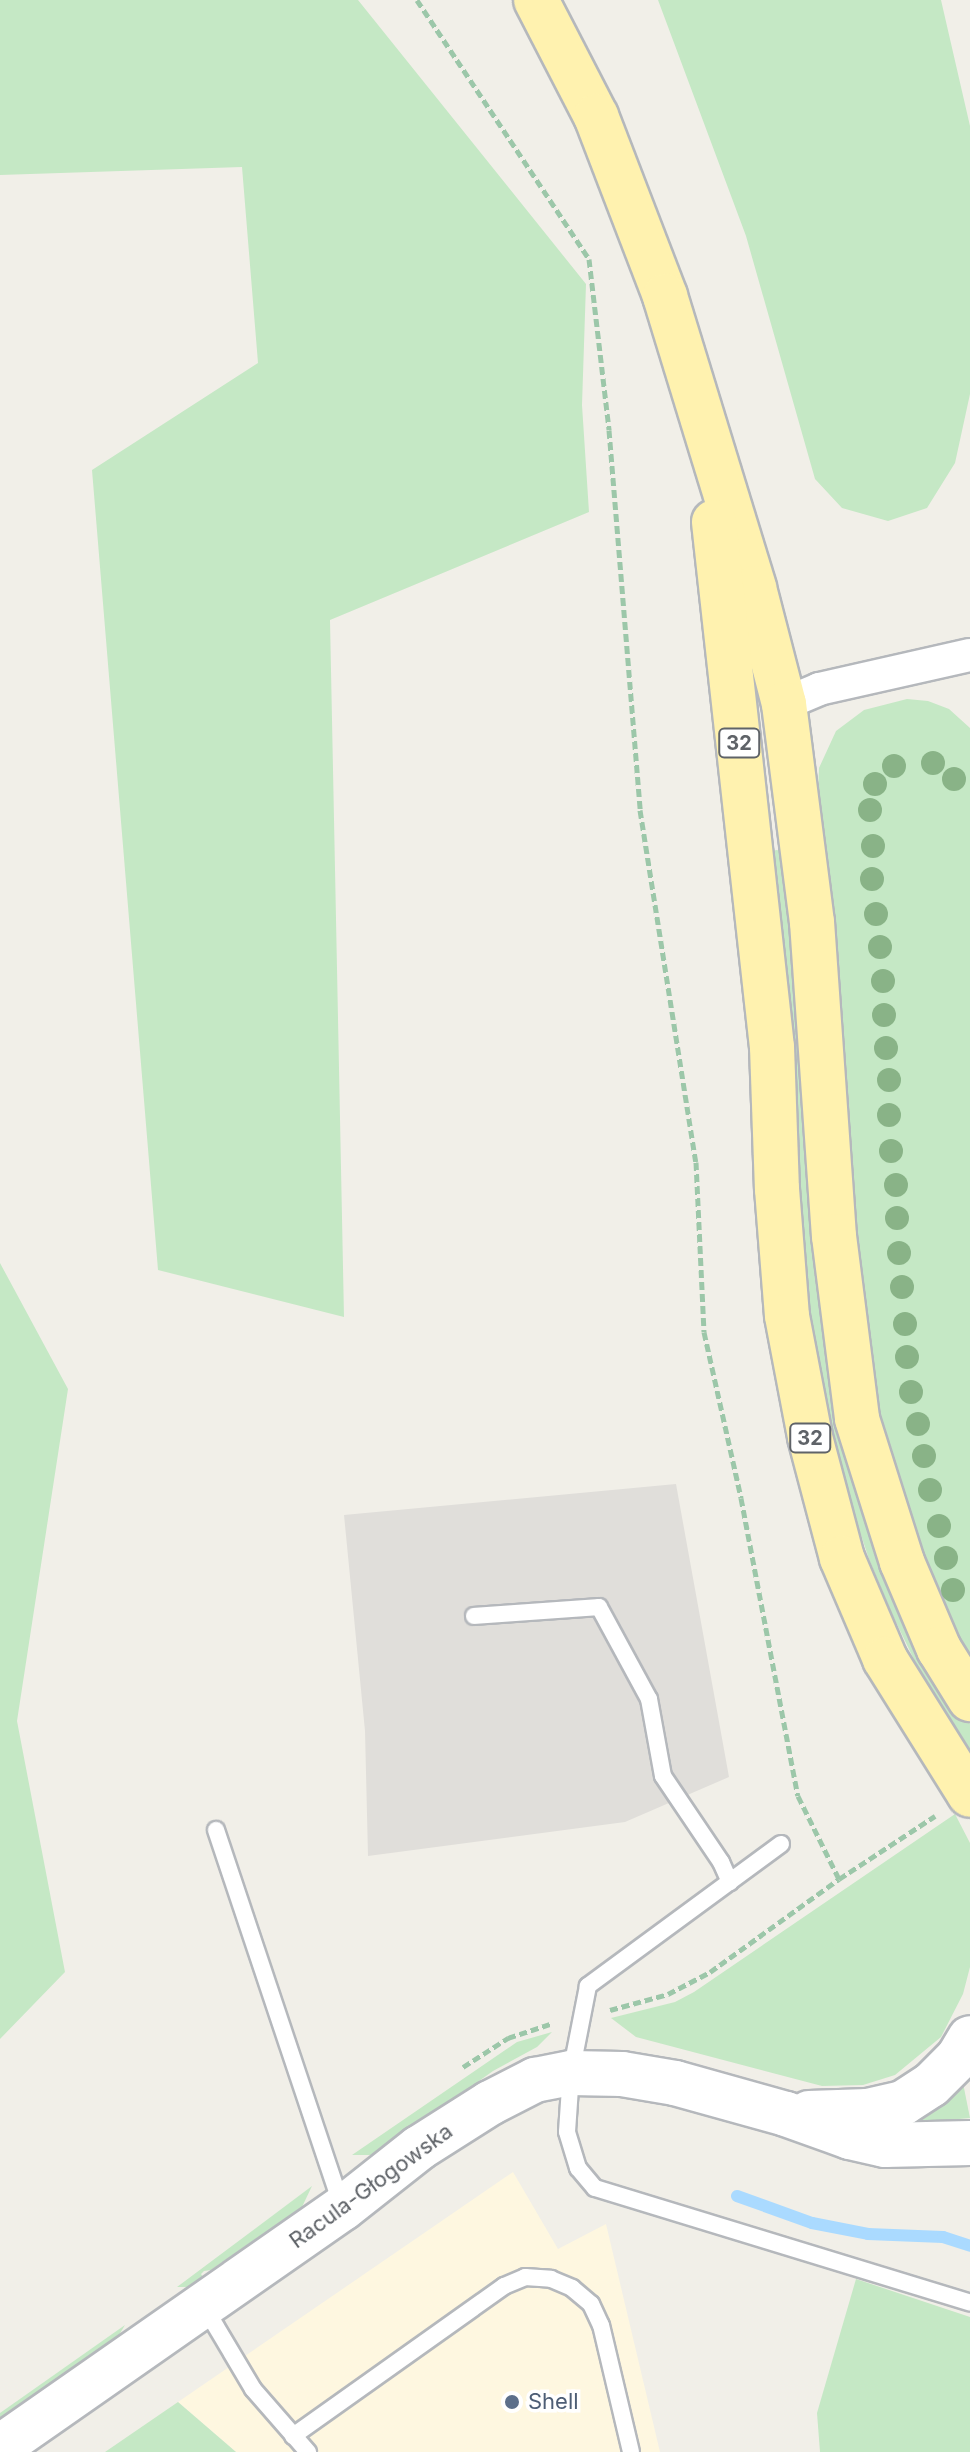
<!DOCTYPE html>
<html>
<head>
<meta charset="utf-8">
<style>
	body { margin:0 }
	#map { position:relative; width:970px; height:2452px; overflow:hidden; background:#f1efe8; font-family:Inter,sans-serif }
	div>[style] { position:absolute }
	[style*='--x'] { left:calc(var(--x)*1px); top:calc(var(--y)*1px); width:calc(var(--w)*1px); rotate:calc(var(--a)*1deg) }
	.commercial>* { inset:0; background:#fef7e0 }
	.industrial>* { inset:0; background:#e0deda }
	.green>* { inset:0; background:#c5e8c5 }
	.stream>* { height:12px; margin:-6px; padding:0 6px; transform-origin:6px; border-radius:6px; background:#aadaff }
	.path>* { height:5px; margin-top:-2.5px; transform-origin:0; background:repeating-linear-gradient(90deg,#9cc7a9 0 8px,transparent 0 12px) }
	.roads { filter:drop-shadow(2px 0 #b5b8bc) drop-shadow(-2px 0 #b5b8bc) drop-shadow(0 2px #b5b8bc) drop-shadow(0 -2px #b5b8bc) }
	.lane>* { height:16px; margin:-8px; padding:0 8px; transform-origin:8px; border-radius:8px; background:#fff }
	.street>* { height:32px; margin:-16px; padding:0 16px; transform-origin:16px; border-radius:16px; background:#fff }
	.secondary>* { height:44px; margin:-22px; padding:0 22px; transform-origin:22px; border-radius:22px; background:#fff }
	.primary>* { height:44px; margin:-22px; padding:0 22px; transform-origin:22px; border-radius:22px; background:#fff2af }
	.trees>* { width:24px; height:24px; margin:-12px; border-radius:50%; background:#89b387 }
	.dots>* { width:22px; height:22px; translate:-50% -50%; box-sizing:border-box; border:4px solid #fff; border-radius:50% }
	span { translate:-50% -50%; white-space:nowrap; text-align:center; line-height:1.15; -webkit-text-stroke:7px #fff; paint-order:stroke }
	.shield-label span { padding:2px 6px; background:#fff; border:2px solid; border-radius:6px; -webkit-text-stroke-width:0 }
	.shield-label { font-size:20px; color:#5f6368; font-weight:700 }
	.street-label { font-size:22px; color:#5f6368 }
	.service-label { font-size:22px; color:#4e5e75 }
	.left { translate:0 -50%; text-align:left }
</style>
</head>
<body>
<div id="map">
	<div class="commercial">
		<div style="clip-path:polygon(513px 2172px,558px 2249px,606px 2224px,660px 2452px,236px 2452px,178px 2402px)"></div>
	</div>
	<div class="industrial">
		<div style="clip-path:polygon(676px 1484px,729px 1777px,625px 1822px,368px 1856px,365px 1731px,344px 1515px)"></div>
	</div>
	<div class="green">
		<div style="clip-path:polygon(0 0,358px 0,586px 284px,582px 405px,589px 512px,330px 620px,344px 1317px,158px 1270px,92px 470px,258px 363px,242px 167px,0 175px)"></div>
		<div style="clip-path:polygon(658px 0,941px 0,970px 126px,970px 394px,955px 463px,927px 508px,888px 521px,842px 508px,815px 479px,746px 236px)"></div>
		<div style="clip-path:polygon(907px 699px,928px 701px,949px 709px,970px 728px,970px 1669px,915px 1554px,866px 1389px,837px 1059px,832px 901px,818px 791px,819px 768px,836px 731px,864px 710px)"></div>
		<div style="clip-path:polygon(777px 850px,782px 852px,796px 968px,825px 1280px,951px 1692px,970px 1724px,970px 1756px,936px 1705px,892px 1614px,869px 1559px,834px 1454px,811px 1324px,784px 1044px,771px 851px)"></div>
		<div style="clip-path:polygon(0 1263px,68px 1389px,17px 1721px,65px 1972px,0 2039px)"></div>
		<div style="clip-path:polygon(955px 1814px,970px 1843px,970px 1967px,963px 1994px,941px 2037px,895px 2075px,863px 2085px,822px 2086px,636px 2037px,611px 2018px,675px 2002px,694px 1992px)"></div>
		<div style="clip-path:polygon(552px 2032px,537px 2047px,493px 2071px,375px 2155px,352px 2155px,517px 2042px)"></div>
		<div style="clip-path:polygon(963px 2083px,970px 2118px,905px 2124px)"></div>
		<div style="clip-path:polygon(312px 2186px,302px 2207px,211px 2270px,204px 2271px,201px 2274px,203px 2277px,187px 2287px,177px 2287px)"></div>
		<div style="clip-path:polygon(856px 2279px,970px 2317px,970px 2452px,820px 2452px,817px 2413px)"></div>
		<div style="clip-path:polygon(125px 2325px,119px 2335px,0 2420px,0 2413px)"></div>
		<div style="clip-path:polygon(178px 2402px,236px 2452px,105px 2452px)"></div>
	</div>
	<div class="stream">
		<div style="--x:737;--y:2196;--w:80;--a:19.8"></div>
		<div style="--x:812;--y:2223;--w:57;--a:11.1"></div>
		<div style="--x:868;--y:2234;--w:75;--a:2.3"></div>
		<div style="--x:943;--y:2237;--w:28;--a:18"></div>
	</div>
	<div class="path">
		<div style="--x:417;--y:0;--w:311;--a:56.4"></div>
		<div style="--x:589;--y:259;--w:172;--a:83.3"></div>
		<div style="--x:609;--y:430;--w:381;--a:85.3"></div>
		<div style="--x:640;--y:810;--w:356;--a:81"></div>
		<div style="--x:696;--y:1162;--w:170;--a:87.3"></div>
		<div style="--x:704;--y:1332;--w:170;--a:77.4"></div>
		<div style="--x:741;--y:1498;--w:303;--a:79.2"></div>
		<div style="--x:798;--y:1796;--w:93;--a:63.7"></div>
		<div style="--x:610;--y:2010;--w:60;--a:-15.4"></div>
		<div style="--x:668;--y:1994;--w:47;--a:-27.6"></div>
		<div style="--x:710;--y:1972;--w:159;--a:-35.8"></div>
		<div style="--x:839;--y:1879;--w:115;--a:-33.3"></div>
		<div style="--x:463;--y:2067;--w:54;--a:-32.8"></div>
		<div style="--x:508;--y:2038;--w:47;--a:-18.4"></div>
	</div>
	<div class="roads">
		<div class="lane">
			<div style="--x:474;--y:1616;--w:125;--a:-4.1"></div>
			<div style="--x:599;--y:1607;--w:105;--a:61.5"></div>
			<div style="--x:649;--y:1699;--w:78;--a:79.7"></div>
			<div style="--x:663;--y:1776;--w:104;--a:56"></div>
			<div style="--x:721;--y:1862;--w:22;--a:66"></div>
			<div style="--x:216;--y:1830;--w:397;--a:71.5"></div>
			<div style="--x:781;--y:1844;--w:240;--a:143.7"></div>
			<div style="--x:588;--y:1986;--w:89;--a:101.1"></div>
			<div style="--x:571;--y:2073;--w:59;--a:93.9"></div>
			<div style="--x:567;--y:2132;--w:38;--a:73"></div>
			<div style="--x:578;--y:2168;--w:26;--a:50"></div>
			<div style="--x:595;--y:2188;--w:392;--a:17"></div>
			<div style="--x:205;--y:2308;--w:94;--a:59.3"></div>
			<div style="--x:253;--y:2389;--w:84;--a:48.9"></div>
			<div style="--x:293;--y:2436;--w:259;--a:-35.4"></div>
			<div style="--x:504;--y:2286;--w:23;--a:-23"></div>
			<div style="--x:525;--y:2277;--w:26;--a:4"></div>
			<div style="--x:551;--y:2279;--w:23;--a:23"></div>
			<div style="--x:572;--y:2288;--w:25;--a:40"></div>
			<div style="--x:591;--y:2304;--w:23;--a:65"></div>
			<div style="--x:601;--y:2325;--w:130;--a:76.7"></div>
		</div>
		<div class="street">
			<div style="--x:784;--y:704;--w:38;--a:-23"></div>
			<div style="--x:819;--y:689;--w:155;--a:-12.7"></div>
		</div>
		<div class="secondary">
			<div style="--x:809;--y:2113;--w:59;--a:-1.9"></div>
			<div style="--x:868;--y:2111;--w:36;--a:-13"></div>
			<div style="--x:903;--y:2103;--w:33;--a:-33"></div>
			<div style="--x:931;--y:2085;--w:38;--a:-45"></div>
			<div style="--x:958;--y:2058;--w:23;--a:-59"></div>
			<div style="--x:0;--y:2447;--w:418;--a:-34.9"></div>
			<div style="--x:343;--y:2208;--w:97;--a:-38.3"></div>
			<div style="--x:419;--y:2148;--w:84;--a:-32.4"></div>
			<div style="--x:490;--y:2103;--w:51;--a:-27.1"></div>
			<div style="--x:535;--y:2080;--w:37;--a:-11"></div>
			<div style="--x:571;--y:2073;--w:51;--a:1.1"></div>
			<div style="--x:622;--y:2074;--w:54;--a:9.6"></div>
			<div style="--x:675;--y:2083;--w:115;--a:15.6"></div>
			<div style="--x:786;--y:2114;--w:68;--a:19.8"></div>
			<div style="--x:850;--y:2137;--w:36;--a:13"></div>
			<div style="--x:885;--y:2145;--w:85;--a:-1.3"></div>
		</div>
		<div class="primary">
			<div style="--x:536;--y:0;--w:131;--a:62.7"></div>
			<div style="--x:596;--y:116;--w:193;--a:69"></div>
			<div style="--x:665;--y:296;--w:305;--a:73"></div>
			<div style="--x:754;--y:588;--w:120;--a:75.5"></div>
			<div style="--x:784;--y:704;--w:220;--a:82.7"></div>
			<div style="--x:812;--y:922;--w:315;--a:86"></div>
			<div style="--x:834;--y:1236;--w:184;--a:82.8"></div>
			<div style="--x:857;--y:1419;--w:150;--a:72.5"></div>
			<div style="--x:902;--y:1562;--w:95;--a:67"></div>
			<div style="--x:939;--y:1649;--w:59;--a:58.2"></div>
			<div style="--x:714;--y:522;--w:528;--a:83.7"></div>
			<div style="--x:772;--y:1047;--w:142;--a:88"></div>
			<div style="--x:777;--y:1189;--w:127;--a:85.5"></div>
			<div style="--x:787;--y:1316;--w:123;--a:79.2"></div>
			<div style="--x:810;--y:1437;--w:125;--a:75.2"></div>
			<div style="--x:842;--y:1558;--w:110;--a:66.9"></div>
			<div style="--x:885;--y:1659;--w:160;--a:58"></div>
		</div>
	</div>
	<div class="trees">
		<div style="left:933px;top:763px"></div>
		<div style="left:894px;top:766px"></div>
		<div style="left:954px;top:779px"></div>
		<div style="left:875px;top:784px"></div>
		<div style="left:870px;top:810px"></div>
		<div style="left:873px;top:846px"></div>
		<div style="left:872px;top:879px"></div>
		<div style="left:876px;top:914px"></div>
		<div style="left:880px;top:947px"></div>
		<div style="left:883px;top:981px"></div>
		<div style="left:884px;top:1015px"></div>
		<div style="left:886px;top:1048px"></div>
		<div style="left:889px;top:1080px"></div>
		<div style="left:889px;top:1115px"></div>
		<div style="left:891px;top:1151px"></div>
		<div style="left:896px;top:1185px"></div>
		<div style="left:897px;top:1218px"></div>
		<div style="left:899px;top:1253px"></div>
		<div style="left:902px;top:1287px"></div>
		<div style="left:905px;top:1324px"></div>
		<div style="left:907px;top:1357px"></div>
		<div style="left:911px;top:1392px"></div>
		<div style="left:918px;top:1424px"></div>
		<div style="left:924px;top:1456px"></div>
		<div style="left:930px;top:1490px"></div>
		<div style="left:939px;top:1526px"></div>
		<div style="left:946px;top:1558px"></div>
		<div style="left:953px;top:1590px"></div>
	</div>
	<div class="dots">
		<div style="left:512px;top:2402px;background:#5c6f8a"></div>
	</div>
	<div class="shield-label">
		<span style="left:739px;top:743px">32</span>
		<span style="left:810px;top:1438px">32</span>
	</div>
	<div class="street-label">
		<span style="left:371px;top:2186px;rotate:-36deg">Racula-Głogowska</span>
	</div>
	<div class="service-label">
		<span class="left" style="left:528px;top:2402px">Shell</span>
	</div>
</div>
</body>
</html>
